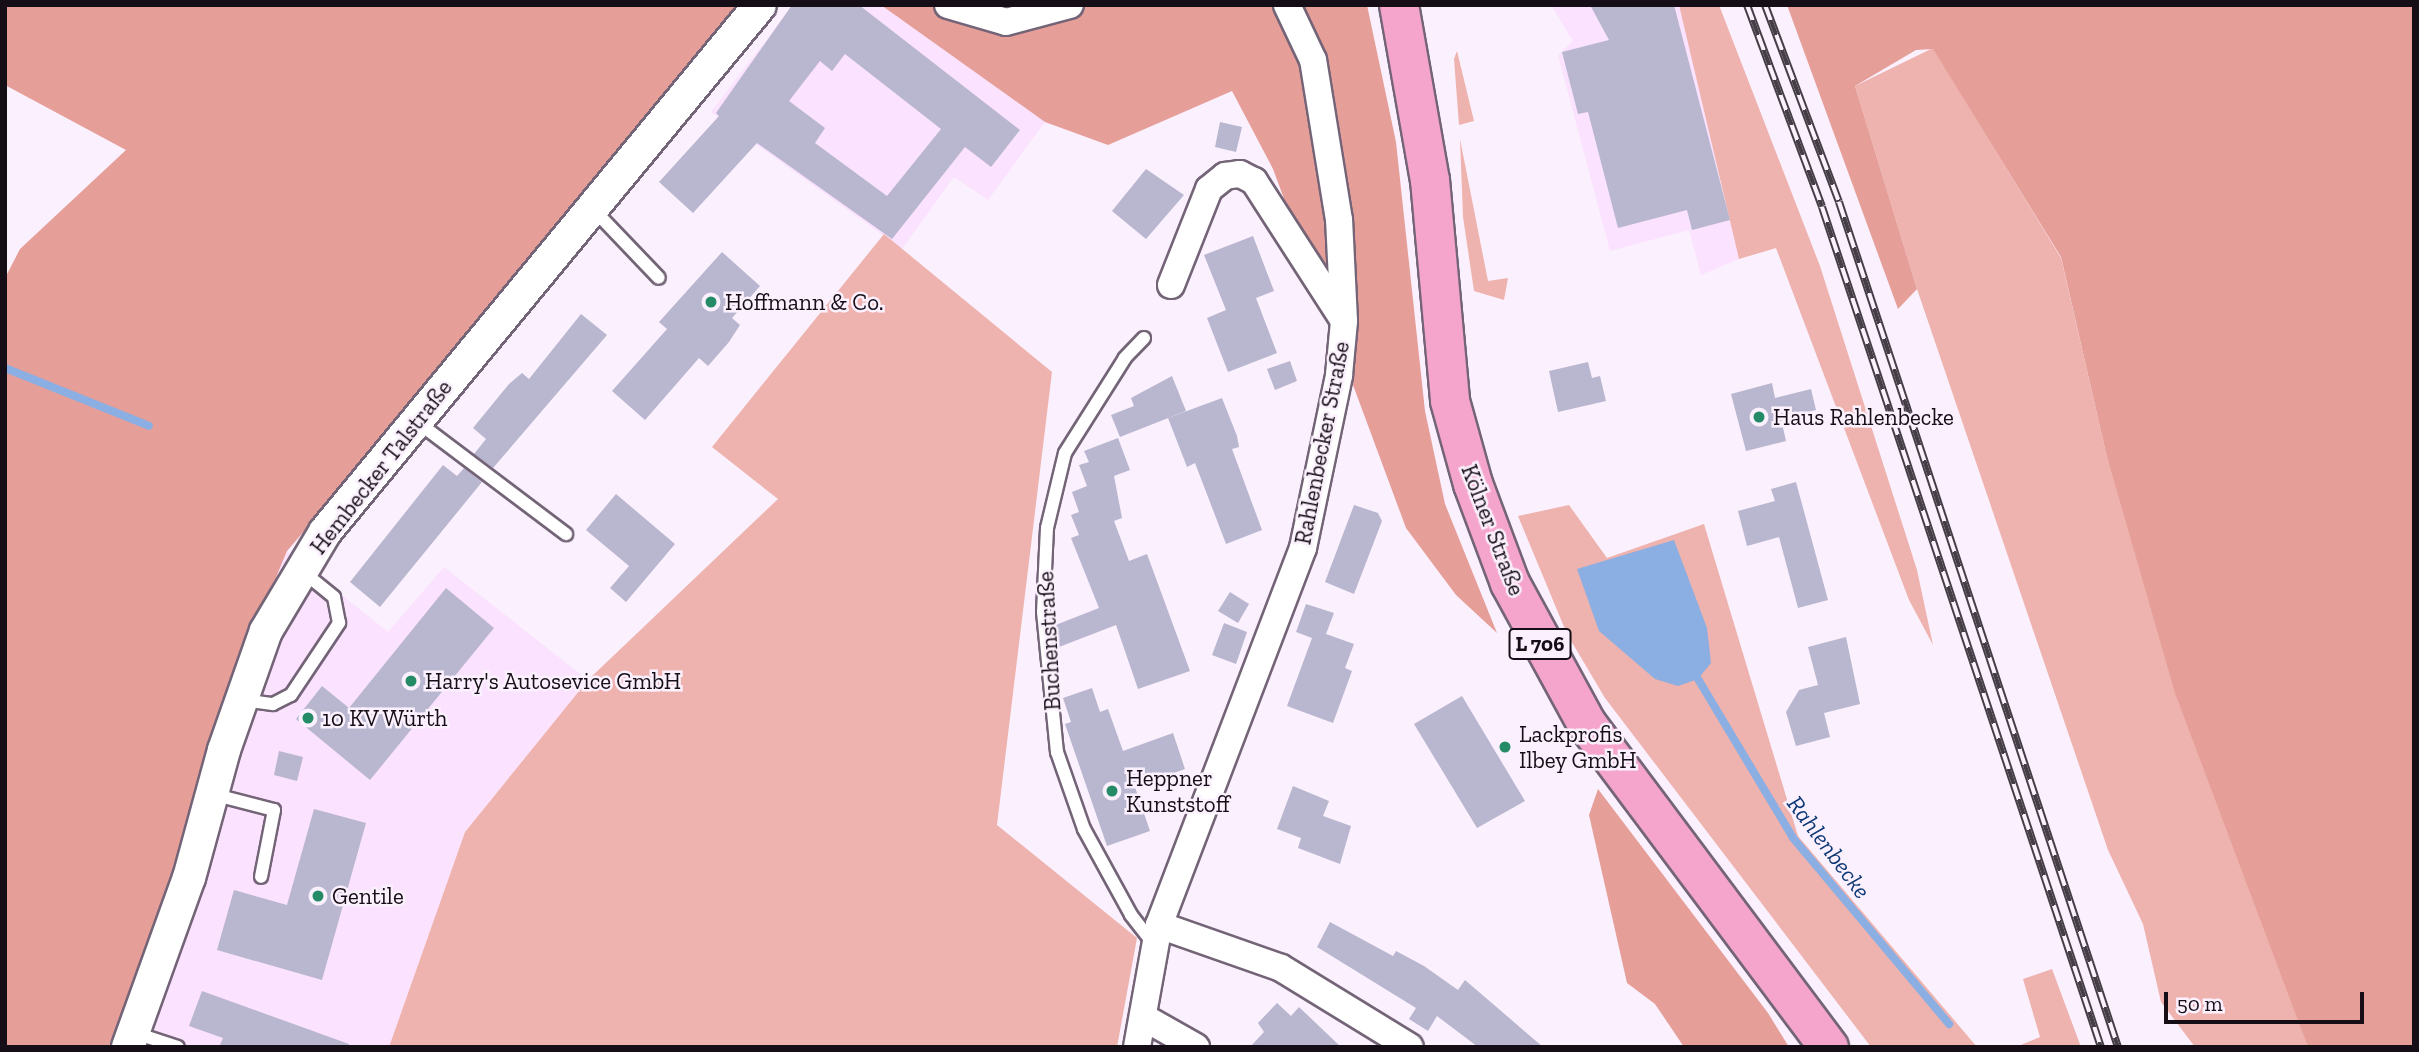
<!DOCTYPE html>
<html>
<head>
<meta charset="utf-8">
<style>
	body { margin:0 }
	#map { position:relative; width:2419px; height:1052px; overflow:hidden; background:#fbf0fd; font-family:"Zilla Slab",serif }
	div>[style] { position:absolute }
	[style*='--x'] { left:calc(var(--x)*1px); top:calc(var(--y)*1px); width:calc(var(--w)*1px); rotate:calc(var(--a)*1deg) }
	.built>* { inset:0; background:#fbe2fe }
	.green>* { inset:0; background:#eeb3ae }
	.forest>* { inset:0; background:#e59e98 }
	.water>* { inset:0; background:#8baee3 }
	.stream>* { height:8px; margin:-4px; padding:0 4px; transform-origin:4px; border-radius:4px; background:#8baee3 }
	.building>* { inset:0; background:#b9b6cf }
	.roads { filter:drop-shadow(2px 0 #746477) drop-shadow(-2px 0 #746477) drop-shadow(0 2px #746477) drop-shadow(0 -2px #746477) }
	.service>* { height:12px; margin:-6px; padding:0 6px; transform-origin:6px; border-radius:6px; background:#fff }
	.minor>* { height:26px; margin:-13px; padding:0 13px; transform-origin:13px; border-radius:13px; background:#fff }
	.tertiary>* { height:32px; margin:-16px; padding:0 16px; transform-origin:16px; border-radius:16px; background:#fff }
	.primary>* { height:38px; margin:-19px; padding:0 19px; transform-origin:19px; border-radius:19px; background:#f5a5cb }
	.rail>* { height:8px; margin-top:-4px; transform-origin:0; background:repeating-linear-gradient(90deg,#fbf0fd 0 16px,#463e47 0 32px); box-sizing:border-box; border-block:2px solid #463e47 }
	.dots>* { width:19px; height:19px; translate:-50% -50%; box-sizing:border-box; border:4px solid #fbf0fd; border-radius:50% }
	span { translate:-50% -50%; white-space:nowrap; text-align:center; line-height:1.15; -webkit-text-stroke:5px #fbf0fd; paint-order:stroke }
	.shield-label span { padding:2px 5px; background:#fbf0fd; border:2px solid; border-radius:5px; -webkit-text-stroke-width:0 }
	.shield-label { font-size:21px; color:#150e16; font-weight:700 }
	.poi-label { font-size:23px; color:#150e16 }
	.left { translate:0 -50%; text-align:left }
	.street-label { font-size:23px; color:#150e16 }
	.water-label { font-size:24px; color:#0e3876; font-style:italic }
	.frame { position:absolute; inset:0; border:7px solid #150e16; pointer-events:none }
	.scale { position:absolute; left:2164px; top:992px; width:200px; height:32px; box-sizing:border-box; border:4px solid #150e16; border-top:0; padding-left:9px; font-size:21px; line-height:24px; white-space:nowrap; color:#150e16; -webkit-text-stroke:5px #fbf0fd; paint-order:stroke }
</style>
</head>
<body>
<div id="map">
	<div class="built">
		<div style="clip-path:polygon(793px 5px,881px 5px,1045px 122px,988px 200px,954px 177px,902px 249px,711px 112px)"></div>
		<div style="clip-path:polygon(1551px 5px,1679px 5px,1739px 259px,1701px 275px,1689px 230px,1610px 251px,1558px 55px,1573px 41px)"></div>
		<div style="clip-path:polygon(287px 551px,388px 632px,444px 567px,588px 680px,465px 832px,389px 1047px,111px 1047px,182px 854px,221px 709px)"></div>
	</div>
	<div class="green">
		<div style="clip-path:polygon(1679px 5px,1719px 5px,1820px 266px,1917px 570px,1933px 645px,1909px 600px,1776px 248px,1739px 259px)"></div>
		<div style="clip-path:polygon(1933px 48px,2061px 258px,2106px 453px,2308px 1047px,2195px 1047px,2161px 1002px,2143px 924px,2108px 850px,1917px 289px,1855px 86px)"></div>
		<div style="clip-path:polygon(1457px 51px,1474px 121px,1459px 125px,1454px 59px)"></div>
		<div style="clip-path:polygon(1460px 139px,1488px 281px,1508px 278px,1504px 300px,1474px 291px,1463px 217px)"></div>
		<div style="clip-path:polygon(884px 234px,1052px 372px,997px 825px,1137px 938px,1117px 1047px,389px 1047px,465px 832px,588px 680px,778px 499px,712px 447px)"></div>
		<div style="clip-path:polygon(1569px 505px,1607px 558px,1704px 524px,1798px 836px,1977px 1047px,1871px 1047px,1605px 698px,1567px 634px,1518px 516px)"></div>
		<div style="clip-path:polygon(2052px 969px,2081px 1047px,2016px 1047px,2040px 1037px,2023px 979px)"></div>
	</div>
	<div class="forest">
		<div style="clip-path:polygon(5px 5px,740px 5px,594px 195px,287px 551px,221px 709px,182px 854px,111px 1047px,5px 1047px,5px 278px,20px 249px,126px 150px,5px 85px)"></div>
		<div style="clip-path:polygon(881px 5px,1367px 5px,1396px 142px,1425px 411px,1445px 504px,1497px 633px,1456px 595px,1406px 528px,1273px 169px,1232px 91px,1108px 145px,1045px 122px)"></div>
		<div style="clip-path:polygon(1787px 5px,2414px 5px,2414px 1047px,2308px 1047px,2175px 693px,2106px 453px,2061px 257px,1933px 49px,1916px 50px,1855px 86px,1917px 289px,1898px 309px)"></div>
		<div style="clip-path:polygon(1598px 789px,1768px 1013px,1789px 1047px,1684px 1047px,1655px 1004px,1627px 983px,1589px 815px)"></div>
	</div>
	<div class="water">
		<div style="clip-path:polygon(1674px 540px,1707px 628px,1711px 663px,1698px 679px,1678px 686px,1655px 679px,1599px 631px,1577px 569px)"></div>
	</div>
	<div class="stream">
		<div style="--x:5;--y:368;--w:155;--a:21.9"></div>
		<div style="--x:1698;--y:679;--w:185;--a:59.1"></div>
		<div style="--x:1793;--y:838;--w:243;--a:50"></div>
	</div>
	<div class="building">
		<div style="clip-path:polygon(evenodd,792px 5px,859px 5px,1020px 130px,991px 167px,965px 147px,892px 239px,757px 143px,693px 213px,659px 182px,719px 116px,716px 113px,792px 5px,845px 54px,941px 129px,887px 196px,815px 143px,825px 128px,789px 101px,820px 61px,832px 71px,845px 54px)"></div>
		<div style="clip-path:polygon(1590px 5px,1674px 5px,1730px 220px,1692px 230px,1687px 210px,1618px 228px,1588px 112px,1578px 114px,1562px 52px,1609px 40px)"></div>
		<div style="clip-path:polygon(1220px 122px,1242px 127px,1236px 152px,1215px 147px)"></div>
		<div style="clip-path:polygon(1146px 169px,1184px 195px,1146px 239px,1112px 211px)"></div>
		<div style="clip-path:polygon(1253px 236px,1274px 291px,1256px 298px,1277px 353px,1228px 372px,1207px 318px,1226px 310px,1204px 255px)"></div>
		<div style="clip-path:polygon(722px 252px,760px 286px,732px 318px,740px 325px,729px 342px,708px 366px,699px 358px,645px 420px,612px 391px,667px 329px,659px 322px)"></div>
		<div style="clip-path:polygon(581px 314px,607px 335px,493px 468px,474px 454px,486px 439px,473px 428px,509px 384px,522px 373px,529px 379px)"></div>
		<div style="clip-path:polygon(1290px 361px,1297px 381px,1275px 390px,1267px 369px)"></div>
		<div style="clip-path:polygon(1588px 362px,1592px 378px,1600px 376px,1606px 401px,1558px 412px,1549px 371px)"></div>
		<div style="clip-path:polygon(1172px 376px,1186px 411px,1120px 437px,1111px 415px,1134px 406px,1131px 398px)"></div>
		<div style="clip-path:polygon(1772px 383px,1775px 398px,1811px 389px,1816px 410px,1781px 419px,1786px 441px,1746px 451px,1731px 394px)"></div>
		<div style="clip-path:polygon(1222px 398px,1237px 436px,1239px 447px,1232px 449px,1262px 530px,1226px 544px,1195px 463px,1187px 467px,1168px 418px)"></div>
		<div style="clip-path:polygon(1118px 438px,1130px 470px,1114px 476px,1122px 518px,1114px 521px,1129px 561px,1147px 554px,1190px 671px,1138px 689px,1116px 625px,1059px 647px,1053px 626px,1099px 608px,1071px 538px,1079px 535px,1071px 515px,1079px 512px,1072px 492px,1087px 486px,1079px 465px,1089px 462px,1084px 451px)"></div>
		<div style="clip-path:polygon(443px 465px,457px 476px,464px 468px,482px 482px,380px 607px,350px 582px)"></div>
		<div style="clip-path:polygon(1796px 482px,1828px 600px,1798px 608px,1779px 537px,1747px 546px,1738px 511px,1775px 501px,1771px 489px)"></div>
		<div style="clip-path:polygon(616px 494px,675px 544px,626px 602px,610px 588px,629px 566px,586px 530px)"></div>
		<div style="clip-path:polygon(1354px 505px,1378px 513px,1382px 521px,1354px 594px,1325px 582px)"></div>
		<div style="clip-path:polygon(446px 588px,494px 628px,370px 780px,296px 719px,322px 686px,349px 708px)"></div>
		<div style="clip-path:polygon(1230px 592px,1249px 604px,1238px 623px,1218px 611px)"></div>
		<div style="clip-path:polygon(1306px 604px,1334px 613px,1326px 634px,1354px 644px,1345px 668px,1352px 671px,1333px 723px,1287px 706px,1312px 638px,1296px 632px)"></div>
		<div style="clip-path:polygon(1224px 623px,1247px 632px,1236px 664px,1212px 655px)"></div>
		<div style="clip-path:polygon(1846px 637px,1860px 704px,1824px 713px,1830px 737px,1796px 746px,1786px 712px,1799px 690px,1818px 685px,1808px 647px)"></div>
		<div style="clip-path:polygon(1092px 688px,1100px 712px,1108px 709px,1123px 751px,1173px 733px,1185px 769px,1135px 787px,1150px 831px,1107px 846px,1065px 724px,1071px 722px,1063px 698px)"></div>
		<div style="clip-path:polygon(1462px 696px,1525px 801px,1477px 828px,1414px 724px)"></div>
		<div style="clip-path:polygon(279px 751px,303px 757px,297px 781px,274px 775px)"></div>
		<div style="clip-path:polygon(1293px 786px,1329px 801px,1323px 816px,1351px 826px,1340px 864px,1298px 848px,1301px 838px,1277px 829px)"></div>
		<div style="clip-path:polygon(314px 809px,366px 823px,322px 980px,217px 950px,234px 890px,287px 905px)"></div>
		<div style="clip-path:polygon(1330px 922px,1393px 956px,1396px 951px,1424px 966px,1458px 990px,1465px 980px,1543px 1047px,1478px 1047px,1437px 1016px,1428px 1031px,1409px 1019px,1416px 1008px,1317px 947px)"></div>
		<div style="clip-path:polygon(202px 991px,349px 1044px,348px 1047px,219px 1047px,223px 1038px,189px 1026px)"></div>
		<div style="clip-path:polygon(1277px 1003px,1291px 1016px,1299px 1007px,1341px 1047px,1250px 1047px,1264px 1032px,1258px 1023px)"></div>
	</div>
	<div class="roads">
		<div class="service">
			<div style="--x:593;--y:209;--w:95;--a:46.3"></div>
			<div style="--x:1144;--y:338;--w:28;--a:134"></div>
			<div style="--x:1125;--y:358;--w:112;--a:122.3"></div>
			<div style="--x:1065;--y:453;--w:77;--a:103.5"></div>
			<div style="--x:1047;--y:528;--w:84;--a:92.7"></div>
			<div style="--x:1043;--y:612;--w:141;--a:84.3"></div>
			<div style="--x:1057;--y:752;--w:82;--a:70.7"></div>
			<div style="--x:1084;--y:829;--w:98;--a:61.3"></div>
			<div style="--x:1131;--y:915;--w:36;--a:52"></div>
			<div style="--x:416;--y:421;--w:188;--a:37"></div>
			<div style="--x:243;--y:700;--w:30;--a:8"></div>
			<div style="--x:273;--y:704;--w:20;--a:-27"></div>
			<div style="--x:291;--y:695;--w:87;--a:-56.3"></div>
			<div style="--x:339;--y:623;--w:26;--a:-101"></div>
			<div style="--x:334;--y:597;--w:41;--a:-140.9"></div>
			<div style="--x:212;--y:794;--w:64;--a:14.5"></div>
			<div style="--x:274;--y:810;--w:68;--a:101"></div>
			<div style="--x:135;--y:1033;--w:45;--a:18"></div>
		</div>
		<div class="minor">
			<div style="--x:948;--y:5;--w:60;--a:16.3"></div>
			<div style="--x:1006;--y:22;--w:66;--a:-14.9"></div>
			<div style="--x:1171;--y:285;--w:103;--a:-68.4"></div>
			<div style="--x:1209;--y:189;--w:21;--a:-39"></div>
			<div style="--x:1225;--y:176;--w:15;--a:-8"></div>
			<div style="--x:1240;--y:174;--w:16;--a:27"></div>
			<div style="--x:1254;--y:181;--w:164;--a:57.2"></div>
			<div style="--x:1159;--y:925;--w:129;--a:19.4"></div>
			<div style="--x:1281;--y:968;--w:151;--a:31.5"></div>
			<div style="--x:1143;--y:1017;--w:61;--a:29.5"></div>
			<div style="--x:1137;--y:1047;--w:124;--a:-79.8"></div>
			<div style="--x:1159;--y:925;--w:404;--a:-69.1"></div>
			<div style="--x:1303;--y:548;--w:177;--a:-78.2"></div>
			<div style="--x:1339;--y:375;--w:54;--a:-84.7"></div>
			<div style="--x:1344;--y:321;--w:101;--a:-92.8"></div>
			<div style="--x:1339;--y:220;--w:162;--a:-99.2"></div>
			<div style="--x:1313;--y:60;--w:61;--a:-115.3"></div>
		</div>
		<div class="tertiary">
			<div style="--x:128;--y:1047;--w:180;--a:-70.2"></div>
			<div style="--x:189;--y:878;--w:133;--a:-74.7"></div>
			<div style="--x:224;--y:750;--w:126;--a:-70.6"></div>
			<div style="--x:266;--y:631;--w:115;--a:-59.2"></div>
			<div style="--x:325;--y:532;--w:683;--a:-50.46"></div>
		</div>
		<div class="primary">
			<div style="--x:1399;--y:5;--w:178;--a:80"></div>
			<div style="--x:1430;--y:180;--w:222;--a:84.8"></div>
			<div style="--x:1450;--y:401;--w:86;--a:74.5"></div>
			<div style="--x:1473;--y:484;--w:106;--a:69.5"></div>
			<div style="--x:1510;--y:583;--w:161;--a:61.4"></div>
			<div style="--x:1587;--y:724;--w:404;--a:53.2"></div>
		</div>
	</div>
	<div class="rail">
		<div style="--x:1747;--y:5;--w:215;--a:69.6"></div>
		<div style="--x:1822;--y:207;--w:885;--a:71.63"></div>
		<div style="--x:1765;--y:5;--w:210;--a:69.4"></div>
		<div style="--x:1839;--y:202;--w:890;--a:71.73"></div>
	</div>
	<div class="dots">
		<div style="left:711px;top:302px;background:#258b67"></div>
		<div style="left:1759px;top:417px;background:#258b67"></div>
		<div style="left:411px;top:681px;background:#258b67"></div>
		<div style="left:308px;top:718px;background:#258b67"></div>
		<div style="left:1505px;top:747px;background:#258b67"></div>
		<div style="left:1112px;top:791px;background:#258b67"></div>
		<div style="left:318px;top:896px;background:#258b67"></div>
	</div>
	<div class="shield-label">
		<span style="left:1540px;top:644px">L 706</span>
	</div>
	<div class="poi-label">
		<span class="left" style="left:725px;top:302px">Hoffmann &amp; Co.</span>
		<span class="left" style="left:1773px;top:417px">Haus Rahlenbecke</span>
		<span class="left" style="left:425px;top:681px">Harry's Autosevice GmbH</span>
		<span class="left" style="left:322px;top:718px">10 KV Würth</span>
		<span class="left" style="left:1519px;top:747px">Lackprofis<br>Ilbey GmbH</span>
		<span class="left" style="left:1126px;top:791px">Heppner<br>Kunststoff</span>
		<span class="left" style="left:332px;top:896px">Gentile</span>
	</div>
	<div class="street-label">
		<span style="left:1322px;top:443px;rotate:-79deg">Rahlenbecker Straße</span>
		<span style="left:381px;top:467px;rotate:-52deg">Hembecker Talstraße</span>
		<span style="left:1493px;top:530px;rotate:69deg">Kölner Straße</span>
		<span style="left:1049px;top:641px;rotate:-93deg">Buchenstraße</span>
	</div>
	<div class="water-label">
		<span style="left:1829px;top:847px;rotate:53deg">Rahlenbecke</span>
	</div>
	<div class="frame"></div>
	<div class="scale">50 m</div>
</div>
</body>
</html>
